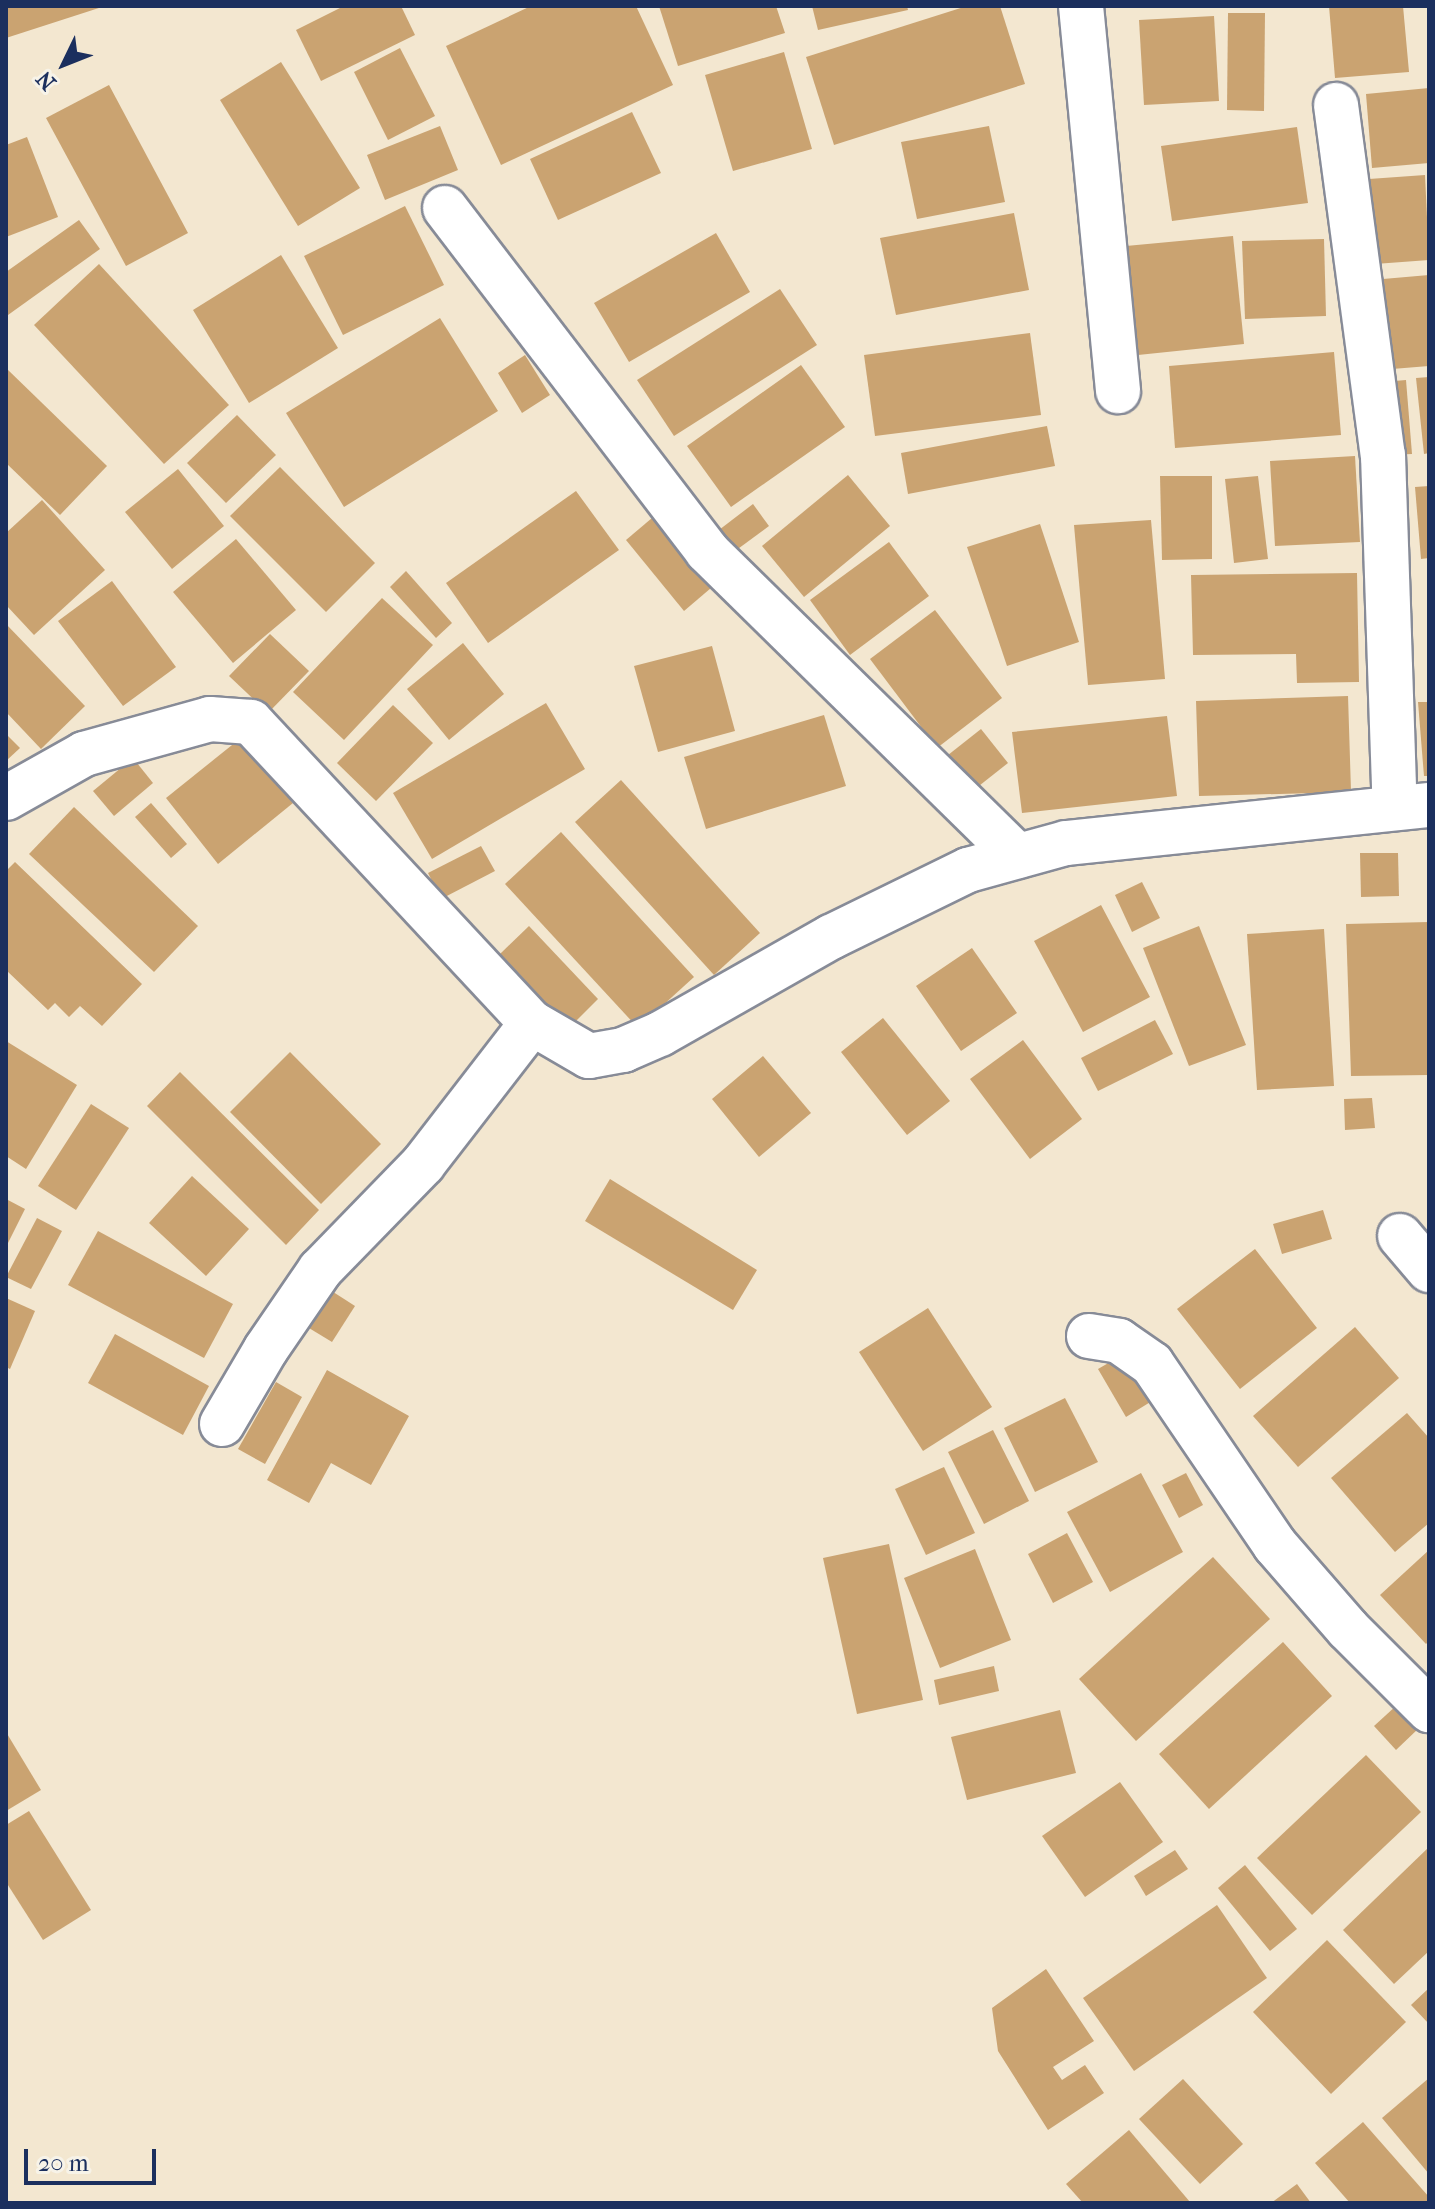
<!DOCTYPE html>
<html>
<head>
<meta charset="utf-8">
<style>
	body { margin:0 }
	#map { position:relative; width:1435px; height:2209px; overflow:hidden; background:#f3e7d0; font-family:"IM FELL French Canon",serif }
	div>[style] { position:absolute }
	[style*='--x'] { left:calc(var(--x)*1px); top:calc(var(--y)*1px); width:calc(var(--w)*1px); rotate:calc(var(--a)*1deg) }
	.building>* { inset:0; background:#caa371 }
	.roads { filter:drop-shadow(2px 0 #878b97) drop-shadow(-2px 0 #878b97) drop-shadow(0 2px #878b97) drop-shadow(0 -2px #878b97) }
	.minor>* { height:44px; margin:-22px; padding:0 22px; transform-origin:22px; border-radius:22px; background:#fff }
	span { translate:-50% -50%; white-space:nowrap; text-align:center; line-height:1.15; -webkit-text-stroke:7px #f7f3e8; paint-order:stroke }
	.frame { position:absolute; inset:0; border:8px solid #1b2f5e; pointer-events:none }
	.north { position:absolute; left:24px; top:24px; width:80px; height:80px; -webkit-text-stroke:6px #f7f3e8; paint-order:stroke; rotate:227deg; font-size:22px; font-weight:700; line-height:32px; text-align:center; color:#1b2f5e }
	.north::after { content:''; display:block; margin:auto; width:28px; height:36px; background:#1b2f5e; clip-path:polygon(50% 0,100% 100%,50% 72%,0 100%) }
	.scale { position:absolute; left:24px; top:2149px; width:132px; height:36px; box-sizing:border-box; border:4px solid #1b2f5e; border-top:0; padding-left:10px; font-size:24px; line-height:28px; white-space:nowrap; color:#1b2f5e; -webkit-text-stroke:6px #f7f3e8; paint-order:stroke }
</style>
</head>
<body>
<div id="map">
	<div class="building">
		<div style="clip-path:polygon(6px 6px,102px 6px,102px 7px,6px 38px)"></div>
		<div style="clip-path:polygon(344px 6px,401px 6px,415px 35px,321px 81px,296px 30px)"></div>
		<div style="clip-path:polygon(531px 6px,636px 6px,673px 85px,501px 165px,446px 46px)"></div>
		<div style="clip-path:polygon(659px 6px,776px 6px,785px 33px,678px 66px)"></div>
		<div style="clip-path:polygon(812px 6px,907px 6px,908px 10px,818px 30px)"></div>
		<div style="clip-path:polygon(967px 6px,1000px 6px,1025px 84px,834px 145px,806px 57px)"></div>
		<div style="clip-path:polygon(1329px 6px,1403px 6px,1409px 72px,1335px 78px)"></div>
		<div style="clip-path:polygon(1228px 13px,1265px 13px,1264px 111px,1227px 110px)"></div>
		<div style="clip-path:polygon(1214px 16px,1219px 101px,1144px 105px,1139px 20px)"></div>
		<div style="clip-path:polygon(400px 48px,435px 116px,388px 140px,354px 72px)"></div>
		<div style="clip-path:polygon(784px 52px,812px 149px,733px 171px,705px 75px)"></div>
		<div style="clip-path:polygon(281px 62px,360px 188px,298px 226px,220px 100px)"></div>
		<div style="clip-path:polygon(109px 85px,188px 233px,126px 266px,46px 118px)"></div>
		<div style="clip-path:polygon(1429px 88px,1429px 163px,1372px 168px,1366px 94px)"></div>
		<div style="clip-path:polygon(632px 112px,661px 173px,558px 220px,530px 159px)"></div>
		<div style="clip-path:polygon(440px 126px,458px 170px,385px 200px,367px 155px)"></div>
		<div style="clip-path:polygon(989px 126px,1005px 202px,917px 219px,901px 142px)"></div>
		<div style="clip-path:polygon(1297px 127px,1308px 203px,1172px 221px,1161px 146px)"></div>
		<div style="clip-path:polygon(27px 137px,58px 217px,6px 237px,6px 145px)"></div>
		<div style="clip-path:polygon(1425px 175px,1429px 260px,1375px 264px,1369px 179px)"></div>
		<div style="clip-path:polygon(405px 206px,444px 285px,343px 335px,304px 256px)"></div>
		<div style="clip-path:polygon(1014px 213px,1029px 290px,896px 315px,880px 238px)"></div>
		<div style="clip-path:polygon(79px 220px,100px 249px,8px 315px,6px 272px)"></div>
		<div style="clip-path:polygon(716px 233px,750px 292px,629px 362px,594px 303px)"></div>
		<div style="clip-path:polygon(1233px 236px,1244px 344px,1138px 355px,1126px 246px)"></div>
		<div style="clip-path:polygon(1324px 239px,1326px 316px,1245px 319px,1242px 241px)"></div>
		<div style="clip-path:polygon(281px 255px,338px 348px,249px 403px,193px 310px)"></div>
		<div style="clip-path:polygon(99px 264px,229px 405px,164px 464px,34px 325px)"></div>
		<div style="clip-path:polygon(1429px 275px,1429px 366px,1392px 369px,1383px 279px)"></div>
		<div style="clip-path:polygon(780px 289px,817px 345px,674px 436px,637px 380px)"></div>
		<div style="clip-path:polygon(440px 318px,498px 411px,344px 507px,286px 413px)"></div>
		<div style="clip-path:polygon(1030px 333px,1041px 415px,875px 436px,864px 355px)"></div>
		<div style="clip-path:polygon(1334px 352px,1341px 435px,1175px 448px,1169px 366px)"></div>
		<div style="clip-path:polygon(525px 355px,550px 395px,522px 413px,498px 373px)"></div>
		<div style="clip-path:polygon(801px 365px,845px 427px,731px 507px,687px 446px)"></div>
		<div style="clip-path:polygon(6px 368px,107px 466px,60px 515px,6px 463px)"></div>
		<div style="clip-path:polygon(1429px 377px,1429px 453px,1424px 454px,1416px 378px)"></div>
		<div style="clip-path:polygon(1406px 380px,1412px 454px,1388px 455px,1383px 382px)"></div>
		<div style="clip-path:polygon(237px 415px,276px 455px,226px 503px,187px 463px)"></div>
		<div style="clip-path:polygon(1047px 426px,1055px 466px,908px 494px,901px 453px)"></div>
		<div style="clip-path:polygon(1355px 456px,1360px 542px,1275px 546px,1270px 461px)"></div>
		<div style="clip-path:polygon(280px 467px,375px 563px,326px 612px,230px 516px)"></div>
		<div style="clip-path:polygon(178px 469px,224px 526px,172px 569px,125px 512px)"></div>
		<div style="clip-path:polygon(848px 475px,890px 526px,804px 597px,762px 546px)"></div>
		<div style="clip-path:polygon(1160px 476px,1212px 476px,1212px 559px,1162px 560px)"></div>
		<div style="clip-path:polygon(1258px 476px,1268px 559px,1234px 563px,1225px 479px)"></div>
		<div style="clip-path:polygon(1429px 486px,1429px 558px,1421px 559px,1415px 487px)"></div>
		<div style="clip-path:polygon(576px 491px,619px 550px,488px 643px,446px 583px)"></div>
		<div style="clip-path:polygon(42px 500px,105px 570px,34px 635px,6px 605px,6px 533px)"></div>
		<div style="clip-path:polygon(753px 504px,769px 526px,731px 554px,715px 533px)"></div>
		<div style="clip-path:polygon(652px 518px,711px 588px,684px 611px,626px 540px)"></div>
		<div style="clip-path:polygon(1151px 520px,1165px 679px,1088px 685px,1074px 525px)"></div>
		<div style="clip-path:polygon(1040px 524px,1079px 642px,1007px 666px,967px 547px)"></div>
		<div style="clip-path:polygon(236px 539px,296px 610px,233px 663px,173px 592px)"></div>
		<div style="clip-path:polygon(889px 542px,929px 596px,850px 655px,810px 600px)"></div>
		<div style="clip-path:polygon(406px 571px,452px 623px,436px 638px,390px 587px)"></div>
		<div style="clip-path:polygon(1357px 573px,1359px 682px,1297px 683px,1296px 654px,1193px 655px,1191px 575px)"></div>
		<div style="clip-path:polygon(112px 581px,176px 667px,123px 706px,58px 621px)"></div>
		<div style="clip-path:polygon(382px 598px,433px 645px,344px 740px,293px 692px)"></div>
		<div style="clip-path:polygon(935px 610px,1002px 698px,937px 748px,870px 659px)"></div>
		<div style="clip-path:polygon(6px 624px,85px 706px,41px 749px,6px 712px)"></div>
		<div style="clip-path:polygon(270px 634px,309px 671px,268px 713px,229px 676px)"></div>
		<div style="clip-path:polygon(463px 643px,504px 694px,449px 740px,407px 689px)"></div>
		<div style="clip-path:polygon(712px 646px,735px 731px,658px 752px,634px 666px)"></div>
		<div style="clip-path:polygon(1348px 696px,1351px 792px,1199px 796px,1196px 701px)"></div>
		<div style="clip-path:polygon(1418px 702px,1429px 702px,1429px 776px,1424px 776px)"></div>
		<div style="clip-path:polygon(546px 703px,585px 769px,432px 859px,393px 793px)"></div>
		<div style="clip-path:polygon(393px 705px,433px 743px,376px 801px,337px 763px)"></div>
		<div style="clip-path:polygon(824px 715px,846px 786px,706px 829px,684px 757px)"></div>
		<div style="clip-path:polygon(1167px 716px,1177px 796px,1022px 813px,1012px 732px)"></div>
		<div style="clip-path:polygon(981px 729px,1008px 763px,970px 793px,943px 759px)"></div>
		<div style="clip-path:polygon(6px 734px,20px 748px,6px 761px)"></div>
		<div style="clip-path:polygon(242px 737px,293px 803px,218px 864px,166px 798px)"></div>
		<div style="clip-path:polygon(133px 758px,153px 783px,114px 816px,93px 791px)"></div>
		<div style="clip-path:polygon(621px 780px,760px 933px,714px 975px,575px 822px)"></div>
		<div style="clip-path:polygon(151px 803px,187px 844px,171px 858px,135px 817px)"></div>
		<div style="clip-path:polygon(74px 807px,198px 926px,154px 972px,29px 854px)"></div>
		<div style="clip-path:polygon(561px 832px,694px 977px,638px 1028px,505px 884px)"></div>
		<div style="clip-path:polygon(481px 846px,495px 871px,441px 899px,428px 873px)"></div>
		<div style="clip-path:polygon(1360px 853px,1398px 853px,1399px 896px,1361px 897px)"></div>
		<div style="clip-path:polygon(15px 862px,142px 984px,102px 1026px,80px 1006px,69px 1017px,55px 1003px,48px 1010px,6px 970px,6px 871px)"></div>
		<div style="clip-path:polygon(1142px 882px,1160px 918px,1132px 932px,1115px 895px)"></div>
		<div style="clip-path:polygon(1101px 905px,1150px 997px,1083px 1032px,1034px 941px)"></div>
		<div style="clip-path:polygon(1429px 922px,1429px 1075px,1351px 1076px,1346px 924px)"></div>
		<div style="clip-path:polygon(529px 926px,598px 999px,569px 1028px,500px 954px)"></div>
		<div style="clip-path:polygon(1199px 926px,1246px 1045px,1189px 1066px,1143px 948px)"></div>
		<div style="clip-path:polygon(1324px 929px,1334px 1086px,1257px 1090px,1247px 934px)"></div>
		<div style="clip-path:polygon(972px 948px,1017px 1013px,961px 1051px,916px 986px)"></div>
		<div style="clip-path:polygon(883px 1018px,950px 1101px,907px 1135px,841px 1052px)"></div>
		<div style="clip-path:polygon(1155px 1020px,1173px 1054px,1098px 1091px,1081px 1058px)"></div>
		<div style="clip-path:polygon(1023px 1040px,1082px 1119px,1030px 1159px,970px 1079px)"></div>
		<div style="clip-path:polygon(6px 1041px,77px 1085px,26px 1169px,6px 1156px)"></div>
		<div style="clip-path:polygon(290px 1052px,381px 1144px,321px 1204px,230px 1112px)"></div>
		<div style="clip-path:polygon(763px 1056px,811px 1113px,759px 1157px,712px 1099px)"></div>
		<div style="clip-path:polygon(180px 1072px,319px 1210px,286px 1245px,147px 1106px)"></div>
		<div style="clip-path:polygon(1372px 1098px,1375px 1128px,1345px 1130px,1344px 1099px)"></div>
		<div style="clip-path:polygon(91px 1104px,129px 1128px,76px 1210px,38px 1186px)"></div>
		<div style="clip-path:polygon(192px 1176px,249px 1229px,206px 1276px,149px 1223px)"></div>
		<div style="clip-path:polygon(610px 1179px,757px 1270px,733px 1310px,585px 1221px)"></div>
		<div style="clip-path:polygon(6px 1199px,25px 1209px,6px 1247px)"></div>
		<div style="clip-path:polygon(1323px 1210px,1332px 1239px,1282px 1254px,1273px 1224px)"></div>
		<div style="clip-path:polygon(37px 1218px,62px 1231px,31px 1289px,6px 1277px)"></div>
		<div style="clip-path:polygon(98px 1231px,233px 1304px,204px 1358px,68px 1285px)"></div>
		<div style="clip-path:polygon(1255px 1249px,1317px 1328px,1240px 1389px,1177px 1309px)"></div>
		<div style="clip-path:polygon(327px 1288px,355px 1306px,332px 1342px,304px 1325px)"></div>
		<div style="clip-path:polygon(6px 1298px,35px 1311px,10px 1369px,6px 1367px)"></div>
		<div style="clip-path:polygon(928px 1308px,992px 1407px,923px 1451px,859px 1352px)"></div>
		<div style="clip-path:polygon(1355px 1327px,1399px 1378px,1298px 1467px,1253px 1416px)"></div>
		<div style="clip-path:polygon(115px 1334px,209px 1386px,183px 1435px,88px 1383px)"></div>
		<div style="clip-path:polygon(1124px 1354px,1152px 1401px,1126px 1417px,1098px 1369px)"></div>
		<div style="clip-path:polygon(327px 1370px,409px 1416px,371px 1485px,331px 1463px,309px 1503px,267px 1480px)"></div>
		<div style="clip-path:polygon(276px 1382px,302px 1397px,265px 1464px,238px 1449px)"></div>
		<div style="clip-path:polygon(1065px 1398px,1098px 1462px,1035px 1492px,1004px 1428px)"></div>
		<div style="clip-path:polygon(1407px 1413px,1429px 1438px,1429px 1523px,1395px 1552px,1331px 1478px)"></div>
		<div style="clip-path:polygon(993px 1430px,1029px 1501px,984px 1524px,948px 1452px)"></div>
		<div style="clip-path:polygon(944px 1467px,975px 1533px,926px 1555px,895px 1489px)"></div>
		<div style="clip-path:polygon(1141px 1473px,1183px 1552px,1110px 1592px,1067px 1512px)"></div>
		<div style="clip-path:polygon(1186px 1473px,1203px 1505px,1179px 1518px,1162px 1485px)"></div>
		<div style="clip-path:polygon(1067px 1533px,1093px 1582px,1053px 1603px,1028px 1554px)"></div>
		<div style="clip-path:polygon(889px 1544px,923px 1700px,857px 1714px,823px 1558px)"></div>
		<div style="clip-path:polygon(975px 1549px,1011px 1640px,940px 1668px,904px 1578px)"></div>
		<div style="clip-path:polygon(1429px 1550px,1429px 1641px,1426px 1644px,1380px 1595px)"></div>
		<div style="clip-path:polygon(1213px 1557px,1270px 1619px,1136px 1741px,1079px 1679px)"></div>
		<div style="clip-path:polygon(1283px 1642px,1332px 1696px,1209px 1809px,1159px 1754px)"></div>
		<div style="clip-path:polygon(994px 1666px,999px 1691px,939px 1705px,934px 1680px)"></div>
		<div style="clip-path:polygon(1397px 1705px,1419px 1728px,1396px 1750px,1374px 1726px)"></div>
		<div style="clip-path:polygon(1060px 1710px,1076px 1773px,967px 1800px,951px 1737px)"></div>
		<div style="clip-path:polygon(6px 1732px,41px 1790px,6px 1811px)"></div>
		<div style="clip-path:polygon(1366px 1755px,1421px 1812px,1312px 1915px,1257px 1858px)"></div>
		<div style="clip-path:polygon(1120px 1782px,1163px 1842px,1085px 1897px,1042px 1836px)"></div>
		<div style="clip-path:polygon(29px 1811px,91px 1910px,43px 1940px,6px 1882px,6px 1825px)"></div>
		<div style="clip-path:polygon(1429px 1847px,1429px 1951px,1394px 1984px,1343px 1930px)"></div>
		<div style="clip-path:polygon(1175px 1850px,1188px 1869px,1146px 1896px,1134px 1876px)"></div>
		<div style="clip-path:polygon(1245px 1865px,1297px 1929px,1270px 1951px,1218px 1888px)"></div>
		<div style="clip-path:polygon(1217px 1905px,1267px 1978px,1134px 2071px,1083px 1998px)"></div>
		<div style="clip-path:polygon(1327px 1940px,1406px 2022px,1331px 2094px,1253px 2012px)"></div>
		<div style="clip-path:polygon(1046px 1969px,1094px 2041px,1053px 2067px,1062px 2080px,1085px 2065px,1104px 2093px,1048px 2130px,998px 2051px,992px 2008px)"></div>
		<div style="clip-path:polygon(1429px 1988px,1429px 2024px,1411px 2005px)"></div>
		<div style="clip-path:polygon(1429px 2078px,1429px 2174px,1382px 2118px)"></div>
		<div style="clip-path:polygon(1183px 2079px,1243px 2144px,1200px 2184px,1139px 2119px)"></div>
		<div style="clip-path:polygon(1363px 2122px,1429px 2197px,1429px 2203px,1350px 2203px,1315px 2163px)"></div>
		<div style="clip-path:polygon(1129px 2130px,1190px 2202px,1188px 2203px,1083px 2203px,1066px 2184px)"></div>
		<div style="clip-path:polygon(1297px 2184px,1311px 2203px,1271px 2203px)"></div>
	</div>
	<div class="roads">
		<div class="minor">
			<div style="--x:1081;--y:6;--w:387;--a:84.5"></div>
			<div style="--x:1336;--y:105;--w:353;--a:82.4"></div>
			<div style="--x:1383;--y:455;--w:353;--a:88.1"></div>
			<div style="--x:445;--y:208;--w:432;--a:52.6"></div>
			<div style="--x:707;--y:551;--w:435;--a:44.5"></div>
			<div style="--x:6;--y:798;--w:90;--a:-29.4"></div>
			<div style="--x:84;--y:754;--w:131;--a:-15.5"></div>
			<div style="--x:210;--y:719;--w:41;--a:4.2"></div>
			<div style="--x:251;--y:722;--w:412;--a:47"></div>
			<div style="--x:532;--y:1023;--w:66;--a:30.1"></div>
			<div style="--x:589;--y:1056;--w:35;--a:-10"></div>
			<div style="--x:623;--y:1050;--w:40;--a:-23.4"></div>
			<div style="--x:660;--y:1034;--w:197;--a:-29.6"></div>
			<div style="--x:831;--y:937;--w:153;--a:-26.1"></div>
			<div style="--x:968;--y:870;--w:102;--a:-15.4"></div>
			<div style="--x:1066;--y:843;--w:365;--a:-6"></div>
			<div style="--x:1400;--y:1236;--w:45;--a:49.5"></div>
			<div style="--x:1089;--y:1336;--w:30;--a:9"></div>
			<div style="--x:1119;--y:1341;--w:40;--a:34.9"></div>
			<div style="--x:1152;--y:1364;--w:219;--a:55.8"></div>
			<div style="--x:1275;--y:1545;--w:111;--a:49"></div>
			<div style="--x:1348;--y:1629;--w:115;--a:45"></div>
			<div style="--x:222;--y:1424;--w:87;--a:-59.6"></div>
			<div style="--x:266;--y:1349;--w:96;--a:-55.6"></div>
			<div style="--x:320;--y:1270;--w:148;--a:-45.8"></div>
			<div style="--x:423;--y:1164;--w:178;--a:-52.3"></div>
		</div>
	</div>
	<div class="frame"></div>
	<div class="north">N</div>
	<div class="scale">20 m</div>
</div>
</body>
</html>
